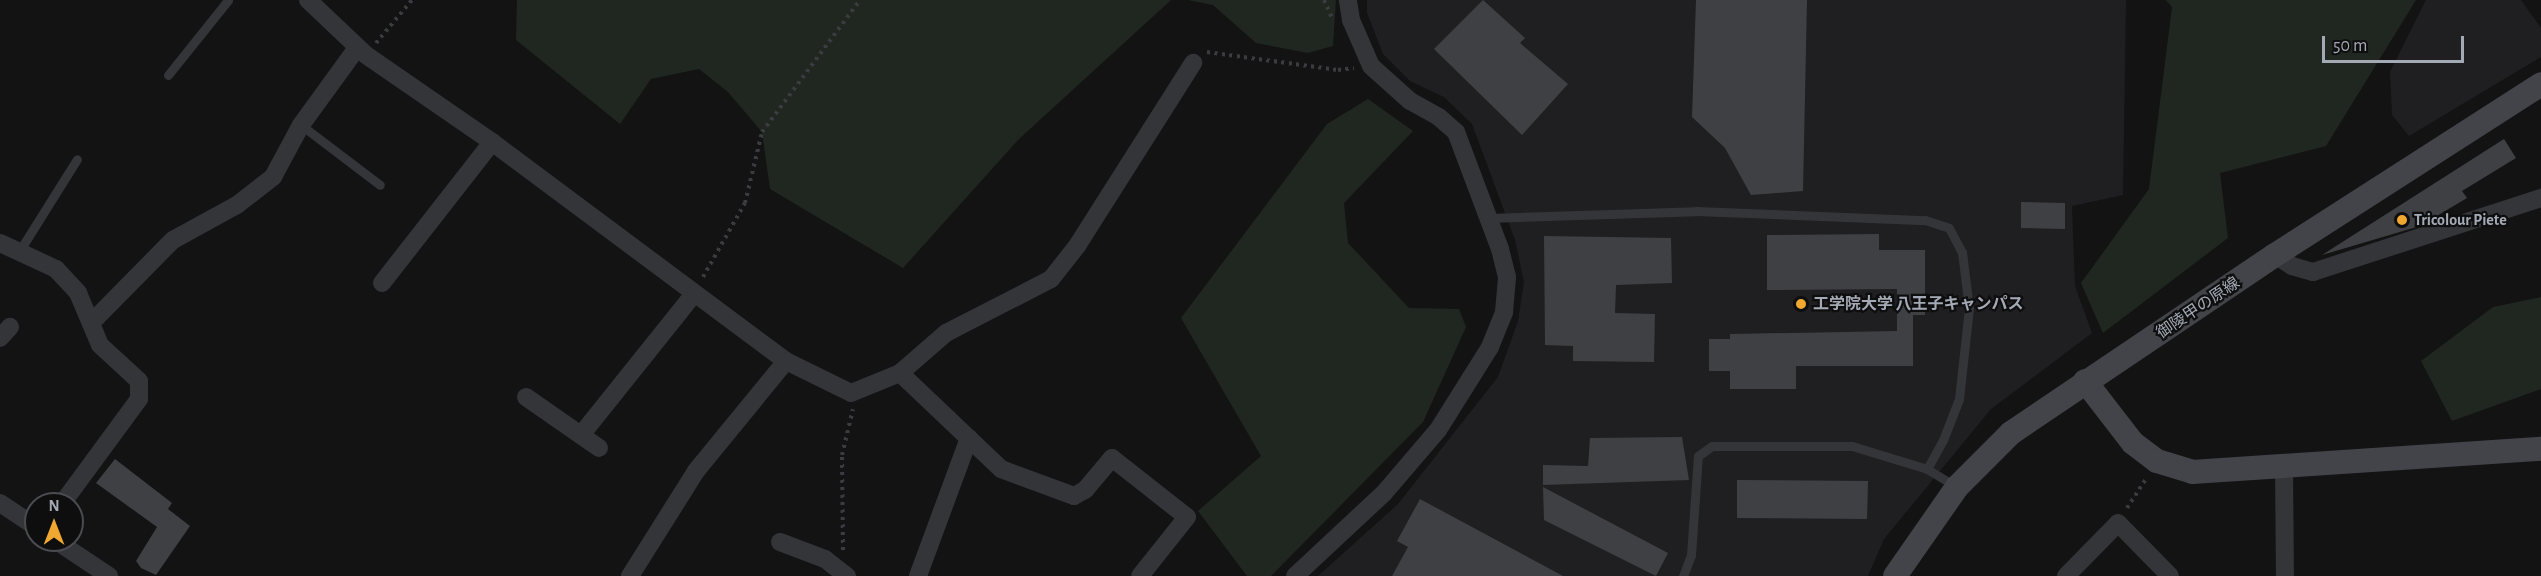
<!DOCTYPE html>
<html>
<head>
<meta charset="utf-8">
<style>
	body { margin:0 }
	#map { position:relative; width:2541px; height:576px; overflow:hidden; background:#131314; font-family:"Alegreya Sans","Noto Sans JP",sans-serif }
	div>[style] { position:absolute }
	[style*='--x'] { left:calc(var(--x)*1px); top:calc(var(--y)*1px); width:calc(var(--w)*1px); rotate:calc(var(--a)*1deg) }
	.built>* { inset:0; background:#1f1f21 }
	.green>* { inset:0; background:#1f2720 }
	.building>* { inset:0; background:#3f4044 }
	.path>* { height:4px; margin-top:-2px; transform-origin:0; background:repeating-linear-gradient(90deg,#3a3c40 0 3px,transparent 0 7.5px) }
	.lane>* { height:9px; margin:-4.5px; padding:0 4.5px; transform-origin:4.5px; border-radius:4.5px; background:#343539 }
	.street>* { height:18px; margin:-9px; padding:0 9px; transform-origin:9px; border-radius:9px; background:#343539 }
	.secondary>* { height:24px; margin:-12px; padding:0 12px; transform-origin:12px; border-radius:12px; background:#424449 }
	.dots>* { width:16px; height:16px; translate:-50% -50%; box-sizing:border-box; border:3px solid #0e0e0f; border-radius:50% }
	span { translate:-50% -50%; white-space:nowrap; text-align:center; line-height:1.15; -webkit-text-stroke:4.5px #0e0e0f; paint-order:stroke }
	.poi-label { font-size:16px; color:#a4aab5; font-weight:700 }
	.left { translate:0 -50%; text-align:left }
	.street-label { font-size:16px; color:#a4aab5 }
	.north { position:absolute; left:24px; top:492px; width:60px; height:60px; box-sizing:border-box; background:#0e0e0f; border:2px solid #4a4c51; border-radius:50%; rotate:0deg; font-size:16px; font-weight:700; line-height:24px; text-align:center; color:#a4aab5 }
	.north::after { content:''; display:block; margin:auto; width:21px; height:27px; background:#f0a830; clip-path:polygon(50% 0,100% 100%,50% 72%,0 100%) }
	.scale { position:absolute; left:2322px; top:36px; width:142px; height:27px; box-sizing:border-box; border:3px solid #a4aab5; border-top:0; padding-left:8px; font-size:18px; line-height:21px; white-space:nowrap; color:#a4aab5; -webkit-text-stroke:4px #0e0e0f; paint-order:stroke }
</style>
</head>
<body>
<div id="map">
	<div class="built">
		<div style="clip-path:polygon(1367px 0,2126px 0,2123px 195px,2072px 206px,2075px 286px,2092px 333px,1991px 409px,1884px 539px,1868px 576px,1318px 576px,1398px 504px,1498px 377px,1518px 321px,1524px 282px,1515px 240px,1472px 124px,1444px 97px,1410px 81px,1383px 54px,1367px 13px)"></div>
		<div style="clip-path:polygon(2426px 0,2521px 0,2541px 28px,2541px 57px,2409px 136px,2392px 115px,2390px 72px)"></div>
	</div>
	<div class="green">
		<div style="clip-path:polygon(517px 0,1171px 0,1019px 139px,903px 268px,770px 189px,762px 132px,728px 92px,699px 69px,651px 79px,620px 124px,516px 40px)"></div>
		<div style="clip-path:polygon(1188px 0,1336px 0,1333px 46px,1308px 53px,1256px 43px,1213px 5px)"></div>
		<div style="clip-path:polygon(2166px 0,2416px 0,2326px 146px,2220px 173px,2228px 238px,2103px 333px,2081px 283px,2149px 189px,2172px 7px)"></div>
		<div style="clip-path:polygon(1368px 99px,1413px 131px,1344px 203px,1348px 243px,1409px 308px,1459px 309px,1466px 327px,1423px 422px,1271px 576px,1247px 576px,1198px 511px,1261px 456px,1181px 318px,1327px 124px)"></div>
		<div style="clip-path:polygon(2541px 297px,2541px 389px,2452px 421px,2421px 361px,2493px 307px)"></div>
	</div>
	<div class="building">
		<div style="clip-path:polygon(1483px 0,1525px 38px,1520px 43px,1568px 84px,1522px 135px,1434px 49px)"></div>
		<div style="clip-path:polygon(1696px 0,1807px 0,1803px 191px,1751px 195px,1725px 148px,1692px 117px)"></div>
		<div style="clip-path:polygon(2504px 139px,2516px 158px,2462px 191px,2467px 198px,2420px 226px,2322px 255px)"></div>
		<div style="clip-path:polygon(2021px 202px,2065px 203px,2065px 229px,2021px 228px)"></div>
		<div style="clip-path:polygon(1879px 234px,1879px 250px,1925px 250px,1925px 315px,1913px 315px,1913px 366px,1796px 366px,1796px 389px,1730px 389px,1730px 371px,1709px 371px,1709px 339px,1730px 339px,1730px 334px,1897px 331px,1897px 289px,1767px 290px,1767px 235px)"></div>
		<div style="clip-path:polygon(1544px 236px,1671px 238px,1672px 283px,1616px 285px,1615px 313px,1655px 314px,1654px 362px,1573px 361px,1573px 346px,1545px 345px)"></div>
		<div style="clip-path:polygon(1682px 437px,1689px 480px,1543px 485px,1543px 465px,1588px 466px,1590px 438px)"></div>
		<div style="clip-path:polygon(115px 459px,172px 503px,168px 509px,190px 526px,156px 575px,141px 568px,136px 561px,157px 527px,96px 483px)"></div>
		<div style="clip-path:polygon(1737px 480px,1868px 481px,1867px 519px,1737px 518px)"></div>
		<div style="clip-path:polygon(1543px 487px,1668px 553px,1656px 576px,1544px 520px)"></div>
		<div style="clip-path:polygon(1420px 499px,1563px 576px,1392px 576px,1408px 547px,1397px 541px)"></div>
	</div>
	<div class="path">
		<div style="--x:1324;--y:0;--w:20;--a:66"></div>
		<div style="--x:376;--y:43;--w:56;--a:-50.1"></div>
		<div style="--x:1207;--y:52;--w:132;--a:7.8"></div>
		<div style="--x:1338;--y:70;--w:16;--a:-7"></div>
		<div style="--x:703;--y:277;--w:85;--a:-60.4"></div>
		<div style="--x:745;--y:203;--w:73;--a:-76.5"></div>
		<div style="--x:762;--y:132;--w:164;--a:-53.4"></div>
		<div style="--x:2127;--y:508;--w:37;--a:-57"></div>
		<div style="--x:843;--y:550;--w:95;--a:-90.6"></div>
		<div style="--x:842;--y:455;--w:47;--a:-76.6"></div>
	</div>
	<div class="lane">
		<div style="--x:168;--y:75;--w:96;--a:-51.3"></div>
		<div style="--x:301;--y:125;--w:99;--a:37.2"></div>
		<div style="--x:1489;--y:218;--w:207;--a:-1.9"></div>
		<div style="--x:1696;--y:211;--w:229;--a:2.3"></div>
		<div style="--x:1925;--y:220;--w:25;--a:18"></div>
		<div style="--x:1949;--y:228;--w:27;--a:62"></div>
		<div style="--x:1962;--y:252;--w:56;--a:82.9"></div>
		<div style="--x:1969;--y:308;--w:92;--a:96.3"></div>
		<div style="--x:1959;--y:399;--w:44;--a:111.3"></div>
		<div style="--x:1943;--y:440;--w:33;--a:119"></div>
		<div style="--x:20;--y:250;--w:107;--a:-57.9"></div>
		<div style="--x:1683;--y:576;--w:22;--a:-69"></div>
		<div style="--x:1691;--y:555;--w:99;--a:-86"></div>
		<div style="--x:1698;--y:456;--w:17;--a:-36"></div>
		<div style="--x:1712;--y:446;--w:140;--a:0"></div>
		<div style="--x:1852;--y:446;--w:78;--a:17"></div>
		<div style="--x:1927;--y:469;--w:33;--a:31"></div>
	</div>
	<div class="street">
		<div style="--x:308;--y:0;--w:80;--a:43.5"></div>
		<div style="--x:366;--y:55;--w:153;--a:34.6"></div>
		<div style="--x:492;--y:142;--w:367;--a:36.7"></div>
		<div style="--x:786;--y:361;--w:72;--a:26.2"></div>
		<div style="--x:851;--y:393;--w:53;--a:-22.2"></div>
		<div style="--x:900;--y:373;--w:139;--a:43.5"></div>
		<div style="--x:1001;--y:469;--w:78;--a:20.3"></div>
		<div style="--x:1074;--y:496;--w:13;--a:-29"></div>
		<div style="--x:1085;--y:490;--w:42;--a:-49.8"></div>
		<div style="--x:1112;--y:458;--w:95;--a:38.2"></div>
		<div style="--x:1187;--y:517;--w:75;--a:128.5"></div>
		<div style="--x:0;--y:243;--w:62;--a:24.9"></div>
		<div style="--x:56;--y:269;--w:33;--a:47"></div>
		<div style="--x:78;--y:293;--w:56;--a:67.1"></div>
		<div style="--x:100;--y:345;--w:53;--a:42.7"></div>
		<div style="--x:139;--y:381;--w:18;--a:90"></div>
		<div style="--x:139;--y:399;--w:130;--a:126.3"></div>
		<div style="--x:2275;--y:255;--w:20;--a:33"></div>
		<div style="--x:2292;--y:266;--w:22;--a:16"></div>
		<div style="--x:2313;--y:272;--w:240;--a:-18"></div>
		<div style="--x:382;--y:283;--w:179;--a:-52"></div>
		<div style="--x:92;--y:322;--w:115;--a:-45.4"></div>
		<div style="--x:173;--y:240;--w:73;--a:-28.7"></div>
		<div style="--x:237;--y:205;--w:46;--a:-37.9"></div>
		<div style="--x:273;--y:177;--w:59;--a:-61.7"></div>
		<div style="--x:301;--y:125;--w:95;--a:-54"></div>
		<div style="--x:0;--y:338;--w:15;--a:-48"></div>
		<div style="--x:900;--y:373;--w:61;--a:-41"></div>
		<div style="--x:946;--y:333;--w:118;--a:-27.2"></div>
		<div style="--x:1051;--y:279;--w:42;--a:-51.8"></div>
		<div style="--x:1077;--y:246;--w:217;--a:-57.6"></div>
		<div style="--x:526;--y:397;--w:89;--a:34.9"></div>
		<div style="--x:581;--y:435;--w:181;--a:-51.3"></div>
		<div style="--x:2284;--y:468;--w:108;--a:89.5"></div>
		<div style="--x:0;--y:503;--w:43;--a:33.7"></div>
		<div style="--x:55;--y:540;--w:65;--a:33.7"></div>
		<div style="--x:780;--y:542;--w:48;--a:20.7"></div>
		<div style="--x:825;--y:559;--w:28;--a:38"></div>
		<div style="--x:630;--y:576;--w:124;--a:-57.8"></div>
		<div style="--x:696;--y:471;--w:142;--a:-50.7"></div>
		<div style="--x:918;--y:576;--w:147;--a:-69.7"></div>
		<div style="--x:1295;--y:576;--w:122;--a:-43"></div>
		<div style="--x:1384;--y:493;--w:83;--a:-49.4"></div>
		<div style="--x:1438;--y:430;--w:98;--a:-57.9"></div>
		<div style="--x:1490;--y:347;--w:38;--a:-68"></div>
		<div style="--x:1504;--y:312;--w:35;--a:-85"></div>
		<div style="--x:1507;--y:277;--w:29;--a:-104"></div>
		<div style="--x:1500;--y:249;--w:125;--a:-110.6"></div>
		<div style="--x:1456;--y:132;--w:23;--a:-139"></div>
		<div style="--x:1439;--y:117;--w:33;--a:-151"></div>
		<div style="--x:1410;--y:101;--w:52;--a:-138.1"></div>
		<div style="--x:1371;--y:66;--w:50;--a:-113.5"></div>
		<div style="--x:1351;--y:20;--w:20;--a:-99"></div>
		<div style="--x:2066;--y:576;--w:74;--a:-45.5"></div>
		<div style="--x:2118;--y:523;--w:74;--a:45.5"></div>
	</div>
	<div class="secondary">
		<div style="--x:2085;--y:381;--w:78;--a:52.3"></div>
		<div style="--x:2133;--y:443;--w:30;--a:37"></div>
		<div style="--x:2157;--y:461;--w:37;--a:17"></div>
		<div style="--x:2192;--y:472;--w:350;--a:-3.8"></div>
		<div style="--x:1895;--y:576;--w:108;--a:-55.1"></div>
		<div style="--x:1957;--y:487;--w:76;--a:-45"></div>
		<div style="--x:2011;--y:433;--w:318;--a:-34"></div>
		<div style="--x:2275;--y:255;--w:316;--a:-32.7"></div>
	</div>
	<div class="dots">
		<div style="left:2402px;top:220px;background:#f0a830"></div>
		<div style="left:1801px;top:304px;background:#f0a830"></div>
	</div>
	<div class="poi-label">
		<span class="left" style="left:2414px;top:220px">Tricolour Piete</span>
		<span class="left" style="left:1813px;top:304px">工学院大学 八王子キャンパス</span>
	</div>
	<div class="street-label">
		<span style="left:2198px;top:308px;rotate:-34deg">御陵甲の原線</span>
	</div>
	<div class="north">N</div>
	<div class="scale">50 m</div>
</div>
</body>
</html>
